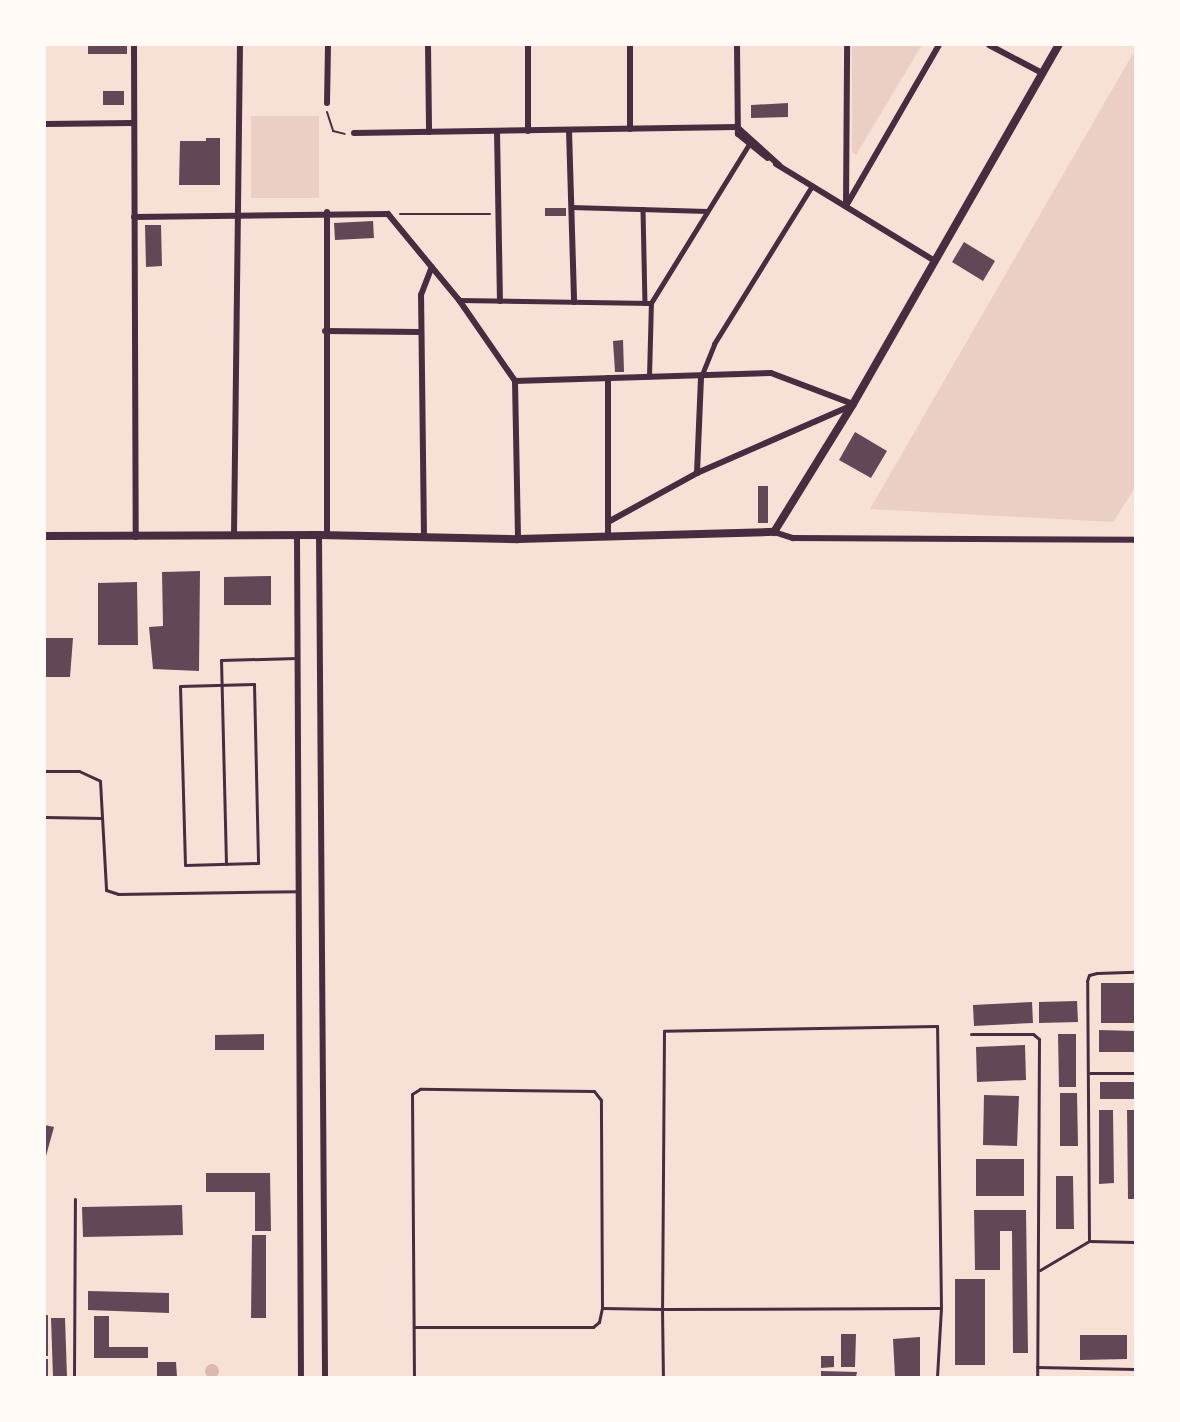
<!DOCTYPE html>
<html>
<head>
<meta charset="utf-8">
<style>
	body { margin:0 }
	#map { position:relative; width:1180px; height:1422px; overflow:hidden; background:#f7e1d7; font-family:Montserrat,sans-serif }
	div>[style] { position:absolute }
	[style*='--x'] { left:calc(var(--x)*1px); top:calc(var(--y)*1px); width:calc(var(--w)*1px); rotate:calc(var(--a)*1deg) }
	.green>* { inset:0; background:#ebcfc5 }
	.water>* { inset:0; background:#dcb8b0 }
	.round { border-radius:50% }
	.building>* { inset:0; background:#644757 }
	.path>* { height:2px; margin:-1px; padding:0 1px; transform-origin:1px; border-radius:1px; background:#4a2c40 }
	.service>* { height:3px; margin:-1.5px; padding:0 1.5px; transform-origin:1.5px; border-radius:1.5px; background:#4a2c40 }
	.pedestrian>* { height:4.5px; margin:-2.25px; padding:0 2.25px; transform-origin:2.25px; border-radius:2.25px; background:#4a2c40 }
	.minor>* { height:6px; margin:-3px; padding:0 3px; transform-origin:3px; border-radius:3px; background:#4a2c40 }
	.tertiary>* { height:8px; margin:-4px; padding:0 4px; transform-origin:4px; border-radius:4px; background:#4a2c40 }
	span { translate:-50% -50%; white-space:nowrap; text-align:center; line-height:1.15; -webkit-text-stroke:4.5px #fffaf5; paint-order:stroke }
	.frame { position:absolute; inset:0; border:46px solid #fffaf5; pointer-events:none }
</style>
</head>
<body>
<div id="map">
	<div class="green">
		<div style="clip-path:polygon(852px 45px,922px 45px,856px 155px,852px 152px)"></div>
		<div style="clip-path:polygon(1135px 50px,1135px 488px,1113px 522px,870px 509px)"></div>
		<div style="clip-path:polygon(251px 116px,319px 116px,319px 198px,251px 198px)"></div>
	</div>
	<div class="water">
		<div class="round" style="left:205px;top:1364px;width:14px;height:14px"></div>
	</div>
	<div class="building">
		<div style="clip-path:polygon(88px 45px,127px 45px,127px 54px,88px 54px)"></div>
		<div style="clip-path:polygon(103px 91px,124px 91px,124px 105px,103px 105px)"></div>
		<div style="clip-path:polygon(788px 103px,788px 117px,751px 118px,751px 105px)"></div>
		<div style="clip-path:polygon(206px 138px,220px 138px,220px 185px,179px 185px,180px 141px,206px 141px)"></div>
		<div style="clip-path:polygon(545px 208px,566px 208px,566px 216px,545px 216px)"></div>
		<div style="clip-path:polygon(373px 221px,374px 238px,335px 240px,334px 223px)"></div>
		<div style="clip-path:polygon(145px 225px,161px 225px,162px 266px,146px 267px)"></div>
		<div style="clip-path:polygon(964px 242px,995px 261px,983px 281px,952px 262px)"></div>
		<div style="clip-path:polygon(623px 340px,624px 372px,615px 372px,613px 341px)"></div>
		<div style="clip-path:polygon(855px 432px,887px 451px,871px 478px,839px 460px)"></div>
		<div style="clip-path:polygon(758px 486px,768px 486px,768px 523px,758px 523px)"></div>
		<div style="clip-path:polygon(200px 571px,199px 671px,153px 669px,149px 627px,163px 626px,162px 572px)"></div>
		<div style="clip-path:polygon(271px 576px,271px 605px,224px 605px,224px 577px)"></div>
		<div style="clip-path:polygon(137px 582px,138px 645px,98px 645px,98px 583px)"></div>
		<div style="clip-path:polygon(45px 638px,73px 638px,70px 677px,45px 677px)"></div>
		<div style="clip-path:polygon(1101px 983px,1135px 983px,1135px 1023px,1101px 1023px)"></div>
		<div style="clip-path:polygon(1077px 1001px,1078px 1022px,1039px 1023px,1039px 1002px)"></div>
		<div style="clip-path:polygon(1032px 1002px,1033px 1023px,974px 1026px,973px 1005px)"></div>
		<div style="clip-path:polygon(1099px 1030px,1135px 1031px,1135px 1052px,1099px 1052px)"></div>
		<div style="clip-path:polygon(264px 1034px,264px 1050px,215px 1050px,215px 1035px)"></div>
		<div style="clip-path:polygon(1058px 1034px,1076px 1034px,1076px 1087px,1059px 1087px)"></div>
		<div style="clip-path:polygon(1025px 1045px,1026px 1080px,977px 1082px,976px 1047px)"></div>
		<div style="clip-path:polygon(1100px 1082px,1135px 1082px,1135px 1099px,1100px 1099px)"></div>
		<div style="clip-path:polygon(1060px 1093px,1077px 1093px,1078px 1146px,1060px 1146px)"></div>
		<div style="clip-path:polygon(984px 1095px,1019px 1096px,1017px 1146px,983px 1145px)"></div>
		<div style="clip-path:polygon(1099px 1110px,1113px 1110px,1114px 1183px,1099px 1184px)"></div>
		<div style="clip-path:polygon(1127px 1110px,1135px 1110px,1135px 1199px,1128px 1199px)"></div>
		<div style="clip-path:polygon(45px 1125px,54px 1127px,46px 1156px,45px 1156px)"></div>
		<div style="clip-path:polygon(976px 1159px,1024px 1159px,1024px 1196px,976px 1196px)"></div>
		<div style="clip-path:polygon(206px 1173px,270px 1173px,271px 1231px,255px 1231px,255px 1192px,206px 1192px)"></div>
		<div style="clip-path:polygon(1056px 1176px,1073px 1176px,1074px 1229px,1056px 1229px)"></div>
		<div style="clip-path:polygon(182px 1205px,183px 1235px,83px 1237px,82px 1207px)"></div>
		<div style="clip-path:polygon(974px 1210px,1026px 1210px,1028px 1353px,1013px 1353px,1012px 1231px,1000px 1231px,1000px 1270px,975px 1270px)"></div>
		<div style="clip-path:polygon(252px 1235px,266px 1235px,266px 1318px,251px 1318px)"></div>
		<div style="clip-path:polygon(955px 1279px,985px 1279px,985px 1365px,955px 1365px)"></div>
		<div style="clip-path:polygon(88px 1291px,169px 1293px,169px 1313px,88px 1310px)"></div>
		<div style="clip-path:polygon(45px 1315px,48px 1315px,48px 1356px,45px 1356px)"></div>
		<div style="clip-path:polygon(94px 1316px,109px 1316px,109px 1347px,148px 1347px,148px 1358px,94px 1358px)"></div>
		<div style="clip-path:polygon(51px 1318px,65px 1318px,67px 1377px,53px 1377px)"></div>
		<div style="clip-path:polygon(841px 1334px,856px 1334px,855px 1367px,841px 1367px)"></div>
		<div style="clip-path:polygon(1080px 1335px,1127px 1335px,1127px 1359px,1080px 1360px)"></div>
		<div style="clip-path:polygon(920px 1337px,920px 1377px,895px 1377px,893px 1339px)"></div>
		<div style="clip-path:polygon(821px 1356px,834px 1356px,834px 1367px,821px 1368px)"></div>
		<div style="clip-path:polygon(45px 1359px,48px 1359px,48px 1377px,45px 1377px)"></div>
		<div style="clip-path:polygon(157px 1362px,176px 1362px,177px 1377px,157px 1377px)"></div>
		<div style="clip-path:polygon(821px 1371px,857px 1372px,856px 1377px,821px 1377px)"></div>
	</div>
	<div class="path">
		<div style="--x:327;--y:112;--w:20;--a:72"></div>
		<div style="--x:333;--y:131;--w:12;--a:14"></div>
		<div style="--x:400;--y:214;--w:90;--a:0"></div>
	</div>
	<div class="service">
		<div style="--x:254;--y:684;--w:179;--a:88.7"></div>
		<div style="--x:258;--y:863;--w:73;--a:178.4"></div>
		<div style="--x:185;--y:865;--w:179;--a:-91.6"></div>
		<div style="--x:180;--y:686;--w:74;--a:-1.5"></div>
		<div style="--x:45;--y:771;--w:34;--a:0"></div>
		<div style="--x:79;--y:771;--w:23;--a:25"></div>
		<div style="--x:100;--y:781;--w:109;--a:86.8"></div>
		<div style="--x:106;--y:890;--w:13;--a:18"></div>
		<div style="--x:118;--y:894;--w:181;--a:-0.9"></div>
		<div style="--x:45;--y:817;--w:57;--a:1"></div>
		<div style="--x:226;--y:864;--w:204;--a:-91.4"></div>
		<div style="--x:221;--y:660;--w:76;--a:-1.5"></div>
		<div style="--x:971;--y:1034;--w:62;--a:0"></div>
		<div style="--x:1033;--y:1034;--w:8;--a:40"></div>
		<div style="--x:1039;--y:1039;--w:338;--a:90.3"></div>
		<div style="--x:1090;--y:1073;--w:45;--a:0"></div>
		<div style="--x:1089;--y:1241;--w:260;--a:-90.4"></div>
		<div style="--x:1087;--y:981;--w:6;--a:-72"></div>
		<div style="--x:1089;--y:975;--w:8;--a:-14"></div>
		<div style="--x:1097;--y:973;--w:38;--a:-2"></div>
		<div style="--x:1040;--y:1270;--w:57;--a:-30.6"></div>
		<div style="--x:1089;--y:1241;--w:46;--a:1.2"></div>
		<div style="--x:602;--y:1308;--w:60;--a:1"></div>
		<div style="--x:662;--y:1309;--w:68;--a:89.2"></div>
		<div style="--x:414;--y:1327;--w:179;--a:0"></div>
		<div style="--x:593;--y:1327;--w:8;--a:-40"></div>
		<div style="--x:599;--y:1322;--w:14;--a:-78"></div>
		<div style="--x:602;--y:1308;--w:208;--a:-90.3"></div>
		<div style="--x:601;--y:1100;--w:11;--a:-128"></div>
		<div style="--x:594;--y:1091;--w:174;--a:-179.3"></div>
		<div style="--x:420;--y:1089;--w:9;--a:148"></div>
		<div style="--x:412;--y:1094;--w:283;--a:89.6"></div>
		<div style="--x:1037;--y:1367;--w:98;--a:1.2"></div>
		<div style="--x:74;--y:1377;--w:178;--a:-89.7"></div>
		<div style="--x:937;--y:1377;--w:69;--a:-86.7"></div>
		<div style="--x:941;--y:1308;--w:282;--a:-90.8"></div>
		<div style="--x:937;--y:1026;--w:273;--a:179"></div>
		<div style="--x:664;--y:1031;--w:278;--a:90.4"></div>
		<div style="--x:662;--y:1309;--w:279;--a:-0.2"></div>
	</div>
	<div class="pedestrian">
		<div style="--x:571;--y:207;--w:136;--a:1.7"></div>
		<div style="--x:643;--y:209;--w:94;--a:88.8"></div>
		<div style="--x:459;--y:300;--w:192;--a:0.9"></div>
		<div style="--x:649;--y:377;--w:74;--a:-88.5"></div>
		<div style="--x:651;--y:303;--w:185;--a:-58.3"></div>
		<div style="--x:701;--y:377;--w:35;--a:-68"></div>
		<div style="--x:714;--y:344;--w:186;--a:-58.2"></div>
	</div>
	<div class="minor">
		<div style="--x:134;--y:45;--w:492;--a:89.8"></div>
		<div style="--x:428;--y:45;--w:87;--a:89.3"></div>
		<div style="--x:630;--y:45;--w:84;--a:90"></div>
		<div style="--x:737;--y:45;--w:89;--a:89.4"></div>
		<div style="--x:738;--y:134;--w:38;--a:39"></div>
		<div style="--x:989;--y:45;--w:60;--a:27.8"></div>
		<div style="--x:327;--y:103;--w:58;--a:-89"></div>
		<div style="--x:45;--y:124;--w:88;--a:-0.7"></div>
		<div style="--x:569;--y:130;--w:172;--a:88.3"></div>
		<div style="--x:497;--y:131;--w:170;--a:89"></div>
		<div style="--x:528;--y:131;--w:86;--a:-90"></div>
		<div style="--x:354;--y:133;--w:383;--a:-0.9"></div>
		<div style="--x:737;--y:127;--w:57;--a:42.1"></div>
		<div style="--x:776;--y:164;--w:186;--a:31.4"></div>
		<div style="--x:846;--y:206;--w:186;--a:-60"></div>
		<div style="--x:846;--y:206;--w:161;--a:-89.6"></div>
		<div style="--x:327;--y:212;--w:323;--a:90"></div>
		<div style="--x:134;--y:217;--w:254;--a:-0.7"></div>
		<div style="--x:388;--y:214;--w:112;--a:50.5"></div>
		<div style="--x:459;--y:300;--w:98;--a:55.3"></div>
		<div style="--x:325;--y:331;--w:95;--a:0.6"></div>
		<div style="--x:608;--y:378;--w:159;--a:90"></div>
		<div style="--x:515;--y:381;--w:256;--a:-1.8"></div>
		<div style="--x:771;--y:373;--w:88;--a:20.7"></div>
		<div style="--x:515;--y:381;--w:158;--a:88.9"></div>
		<div style="--x:697;--y:473;--w:96;--a:-87.6"></div>
		<div style="--x:608;--y:522;--w:102;--a:-28.8"></div>
		<div style="--x:697;--y:473;--w:170;--a:-23.6"></div>
		<div style="--x:774;--y:532;--w:20;--a:18"></div>
		<div style="--x:793;--y:538;--w:342;--a:0.3"></div>
		<div style="--x:234;--y:535;--w:490;--a:-89.3"></div>
		<div style="--x:297;--y:535;--w:842;--a:89.73"></div>
		<div style="--x:319;--y:535;--w:842;--a:89.59"></div>
		<div style="--x:424;--y:537;--w:242;--a:-90.7"></div>
		<div style="--x:421;--y:295;--w:30;--a:-69"></div>
	</div>
	<div class="tertiary">
		<div style="--x:45;--y:536;--w:274;--a:-0.2"></div>
		<div style="--x:319;--y:535;--w:199;--a:1.2"></div>
		<div style="--x:518;--y:539;--w:256;--a:-1.6"></div>
		<div style="--x:774;--y:532;--w:150;--a:-58.3"></div>
		<div style="--x:853;--y:404;--w:414;--a:-60.2"></div>
	</div>
	<div class="frame"></div>
</div>
</body>
</html>
